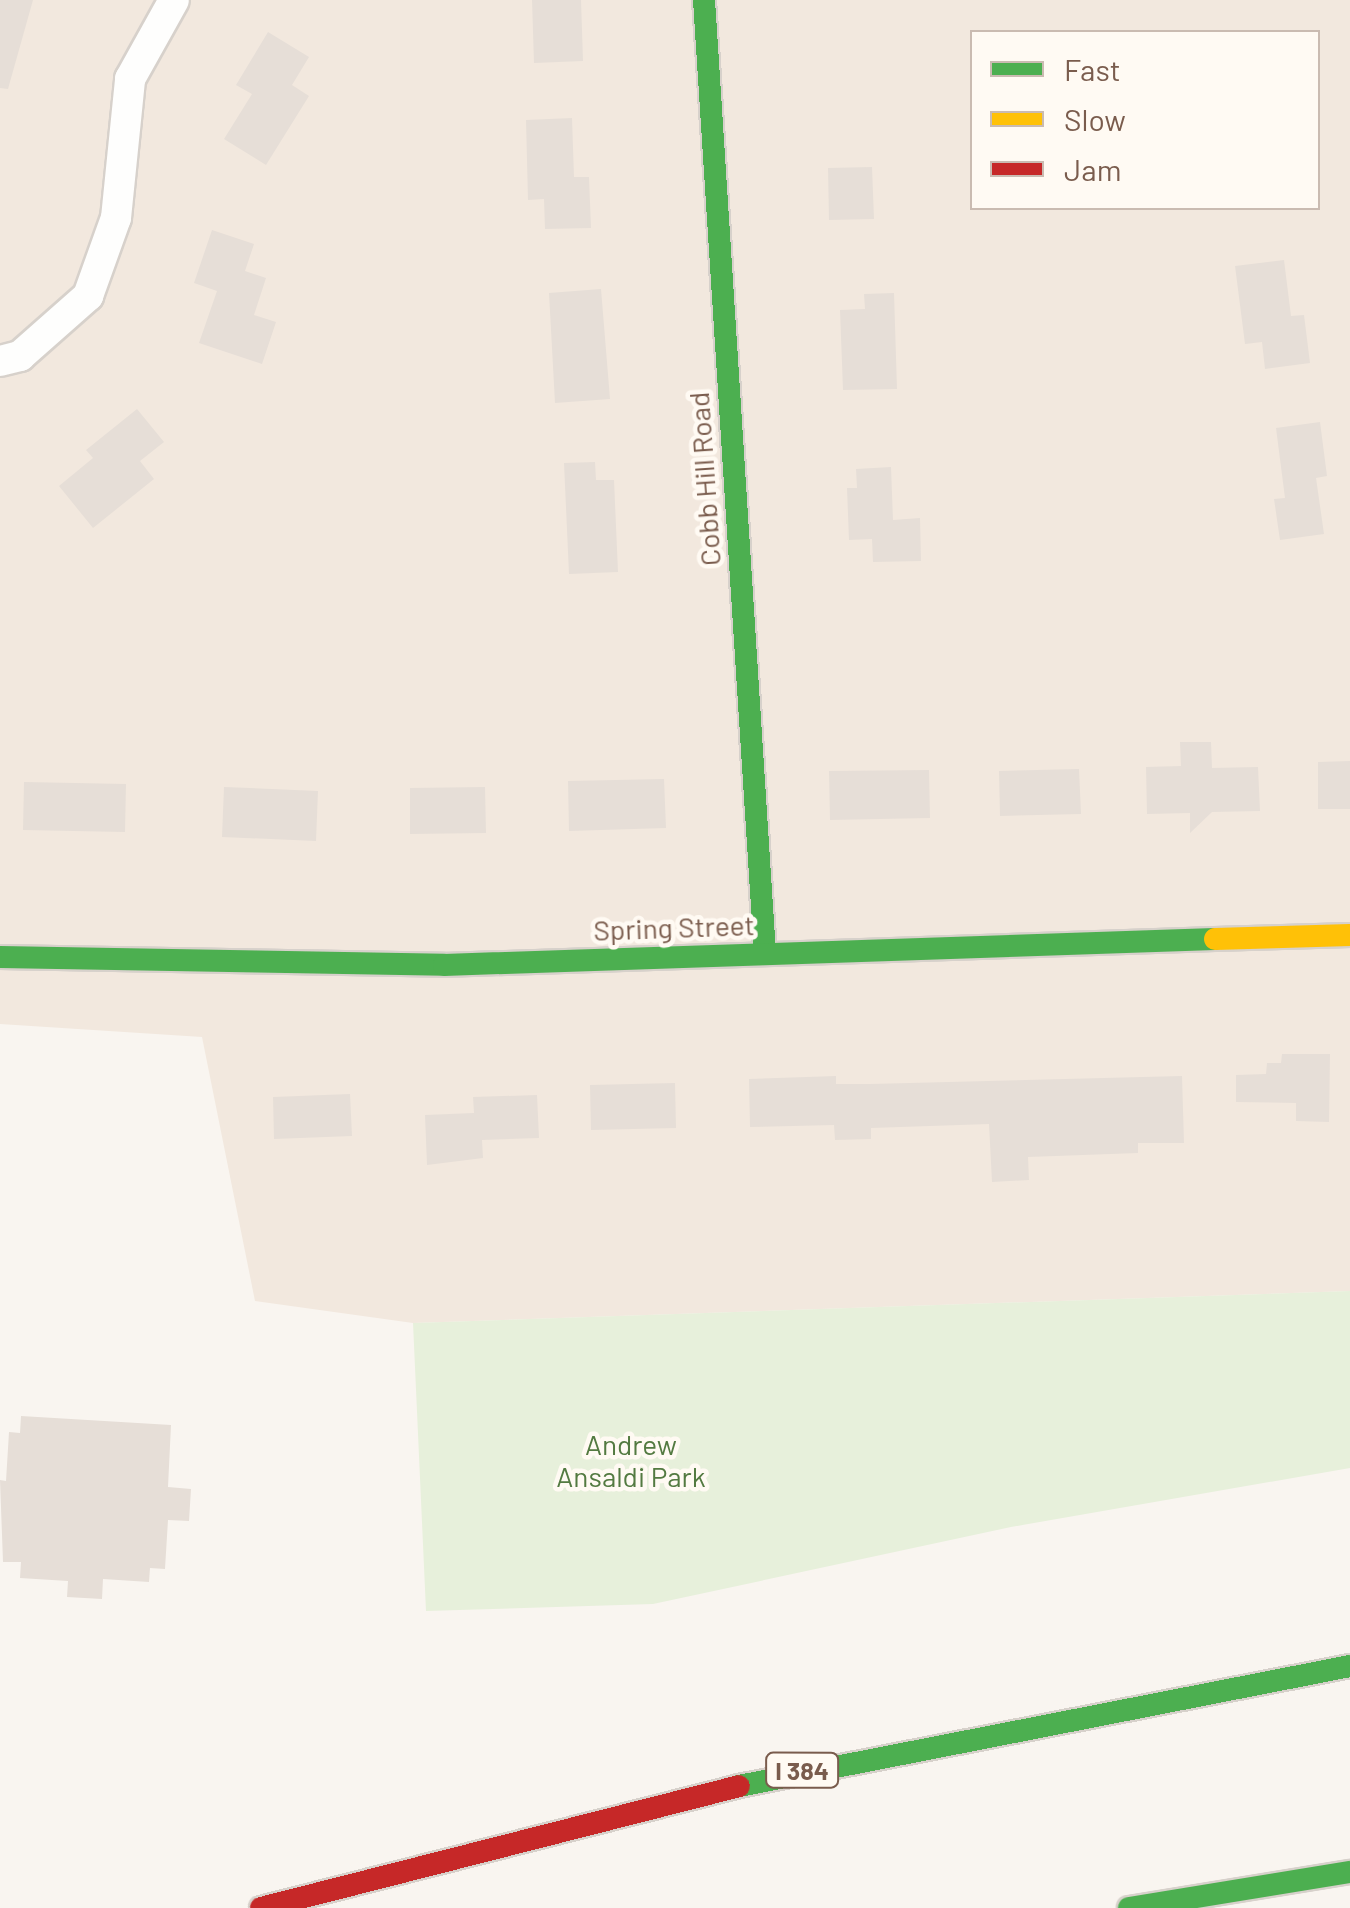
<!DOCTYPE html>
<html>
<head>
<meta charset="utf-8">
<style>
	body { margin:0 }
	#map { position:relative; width:1350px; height:1908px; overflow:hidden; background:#f9f5f0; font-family:Barlow,sans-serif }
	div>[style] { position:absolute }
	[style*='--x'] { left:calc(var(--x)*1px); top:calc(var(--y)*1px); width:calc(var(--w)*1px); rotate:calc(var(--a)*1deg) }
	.residential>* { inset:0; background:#f2e8de }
	.green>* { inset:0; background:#e7f0db }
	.building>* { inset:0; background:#e6ded7 }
	.roads { filter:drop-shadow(2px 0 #d7d1cb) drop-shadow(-2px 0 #d7d1cb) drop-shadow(0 2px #d7d1cb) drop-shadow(0 -2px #d7d1cb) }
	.street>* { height:30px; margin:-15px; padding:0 15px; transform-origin:15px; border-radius:15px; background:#fefefd }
	.fast>* { height:22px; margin:-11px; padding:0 11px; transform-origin:11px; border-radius:11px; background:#4caf50 }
	.slow>* { height:22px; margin:-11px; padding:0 11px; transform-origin:11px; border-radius:11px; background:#ffc107 }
	.jam>* { height:22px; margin:-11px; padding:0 11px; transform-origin:11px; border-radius:11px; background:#c62828 }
	span { translate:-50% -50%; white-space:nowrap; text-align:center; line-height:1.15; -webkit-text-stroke:9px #fffaf3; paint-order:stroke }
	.shield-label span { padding:2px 8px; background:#fffaf3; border:2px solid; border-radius:8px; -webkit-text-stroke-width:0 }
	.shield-label { font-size:25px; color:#7a5c4d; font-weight:700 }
	.street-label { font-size:28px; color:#7a5c4d }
	.park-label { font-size:28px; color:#537a41 }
	.legend { position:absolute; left:970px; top:30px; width:350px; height:180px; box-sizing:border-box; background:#fffaf3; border:2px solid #cabbb1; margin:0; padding:12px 18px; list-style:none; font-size:30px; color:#7a5c4d }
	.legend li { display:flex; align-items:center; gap:20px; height:50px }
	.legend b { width:50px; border:2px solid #cabbb1 }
</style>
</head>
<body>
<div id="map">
	<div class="residential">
		<div style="clip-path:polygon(evenodd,0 0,1350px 0,1350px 1291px,413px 1323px,255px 1301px,202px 1037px,0 1024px,0 0,972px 32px,1318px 32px,1318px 208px,972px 208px,972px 32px)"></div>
	</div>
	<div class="green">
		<div style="clip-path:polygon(1350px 1291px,1350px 1468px,1011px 1527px,653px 1604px,426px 1611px,413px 1323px)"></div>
	</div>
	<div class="building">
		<div style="clip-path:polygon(0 0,33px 0,8px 89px,0 88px)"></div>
		<div style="clip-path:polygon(532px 0,581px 0,583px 61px,534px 63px)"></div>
		<div style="clip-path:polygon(268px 32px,309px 57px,292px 85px,309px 96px,266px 165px,224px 139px,252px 94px,236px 85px)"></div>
		<div style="clip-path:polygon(572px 118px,574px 177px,589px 177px,591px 228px,545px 229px,544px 199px,528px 200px,526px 120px)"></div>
		<div style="clip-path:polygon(872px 167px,874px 219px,829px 220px,828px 168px)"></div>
		<div style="clip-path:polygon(212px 230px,254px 244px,245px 271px,266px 278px,254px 315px,276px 322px,262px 364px,199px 343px,217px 291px,194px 283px)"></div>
		<div style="clip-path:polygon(1284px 260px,1291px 316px,1304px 315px,1310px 363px,1265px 369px,1262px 342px,1245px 344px,1235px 266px)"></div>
		<div style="clip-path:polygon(601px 289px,610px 399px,555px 403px,549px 293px)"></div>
		<div style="clip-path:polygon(894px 293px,897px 389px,843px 390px,840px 310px,865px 309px,864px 294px)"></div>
		<div style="clip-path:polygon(137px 409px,164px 442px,140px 461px,154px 479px,93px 528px,59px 486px,93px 458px,86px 450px)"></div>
		<div style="clip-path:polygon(1320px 422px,1327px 476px,1316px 478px,1324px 534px,1280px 540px,1274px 499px,1285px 498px,1276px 428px)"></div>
		<div style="clip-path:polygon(595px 462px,596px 480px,614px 480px,618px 572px,569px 574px,564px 463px)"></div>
		<div style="clip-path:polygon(891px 467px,893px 520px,920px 518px,921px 561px,873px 562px,872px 539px,849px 540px,847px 488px,857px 488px,856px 469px)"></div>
		<div style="clip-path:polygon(1180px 742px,1211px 742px,1212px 768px,1258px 767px,1260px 811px,1212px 812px,1190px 833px,1190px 813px,1147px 814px,1146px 767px,1181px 766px)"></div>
		<div style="clip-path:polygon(1350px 761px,1350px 809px,1318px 809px,1318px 762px)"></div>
		<div style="clip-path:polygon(1079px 769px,1081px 814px,1000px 816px,999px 771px)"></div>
		<div style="clip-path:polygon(929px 770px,930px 818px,830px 820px,829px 771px)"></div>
		<div style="clip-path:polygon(664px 779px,666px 828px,569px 831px,568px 781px)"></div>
		<div style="clip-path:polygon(24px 782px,126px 784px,125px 832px,23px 830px)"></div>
		<div style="clip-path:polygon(224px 787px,318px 791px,316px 841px,222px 837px)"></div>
		<div style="clip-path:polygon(485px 787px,486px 833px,410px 834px,410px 788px)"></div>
		<div style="clip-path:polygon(1282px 1054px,1330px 1054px,1329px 1122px,1296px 1121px,1296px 1103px,1236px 1102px,1236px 1075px,1266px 1074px,1267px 1063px,1281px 1063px)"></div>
		<div style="clip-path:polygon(836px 1076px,836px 1084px,870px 1084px,1182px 1076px,1184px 1143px,1138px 1143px,1138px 1153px,1028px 1157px,1029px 1180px,992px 1182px,989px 1124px,871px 1128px,871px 1139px,835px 1140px,834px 1125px,750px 1127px,749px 1079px)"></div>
		<div style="clip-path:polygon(675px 1083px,676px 1128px,591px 1130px,590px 1085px)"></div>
		<div style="clip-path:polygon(350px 1094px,352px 1136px,274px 1139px,273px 1097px)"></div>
		<div style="clip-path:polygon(537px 1095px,539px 1138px,482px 1140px,483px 1158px,427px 1165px,425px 1115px,474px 1113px,473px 1097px)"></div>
		<div style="clip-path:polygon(21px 1416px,171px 1425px,168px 1487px,191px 1489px,189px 1521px,168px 1520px,165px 1569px,150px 1568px,149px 1582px,103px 1579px,102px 1599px,67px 1597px,68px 1581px,20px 1578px,21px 1562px,3px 1562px,0 1480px,6px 1481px,9px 1432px,20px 1433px)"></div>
	</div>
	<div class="roads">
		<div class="street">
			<div style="--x:0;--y:361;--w:21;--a:-14"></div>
			<div style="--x:20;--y:356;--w:91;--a:-41.4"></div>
			<div style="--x:88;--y:296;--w:83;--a:-70.3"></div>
			<div style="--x:116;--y:218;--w:140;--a:-84.2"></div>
			<div style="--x:130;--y:79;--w:90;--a:-60.9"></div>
		</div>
		<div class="fast">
			<div style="--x:704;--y:0;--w:956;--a:86.34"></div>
			<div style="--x:0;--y:957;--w:444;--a:1"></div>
			<div style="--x:444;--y:965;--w:771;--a:-1.93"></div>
			<div style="--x:739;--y:1786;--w:623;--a:-11.11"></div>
			<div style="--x:1129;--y:1908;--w:224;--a:-9.3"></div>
		</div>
		<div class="slow">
			<div style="--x:1215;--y:939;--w:135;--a:-1.7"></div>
		</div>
		<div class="jam">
			<div style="--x:261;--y:1908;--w:493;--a:-14.3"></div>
		</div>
	</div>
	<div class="shield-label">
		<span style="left:802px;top:1770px">I 384</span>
	</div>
	<div class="street-label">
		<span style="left:704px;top:479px;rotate:-94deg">Cobb Hill Road</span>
		<span style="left:674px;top:927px;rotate:-2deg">Spring Street</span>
	</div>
	<div class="park-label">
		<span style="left:631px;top:1460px">Andrew<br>Ansaldi Park</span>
	</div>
	<ul class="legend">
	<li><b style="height:12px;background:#4caf50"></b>Fast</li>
	<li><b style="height:12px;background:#ffc107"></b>Slow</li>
	<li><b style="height:12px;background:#c62828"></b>Jam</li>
	</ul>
</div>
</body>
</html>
